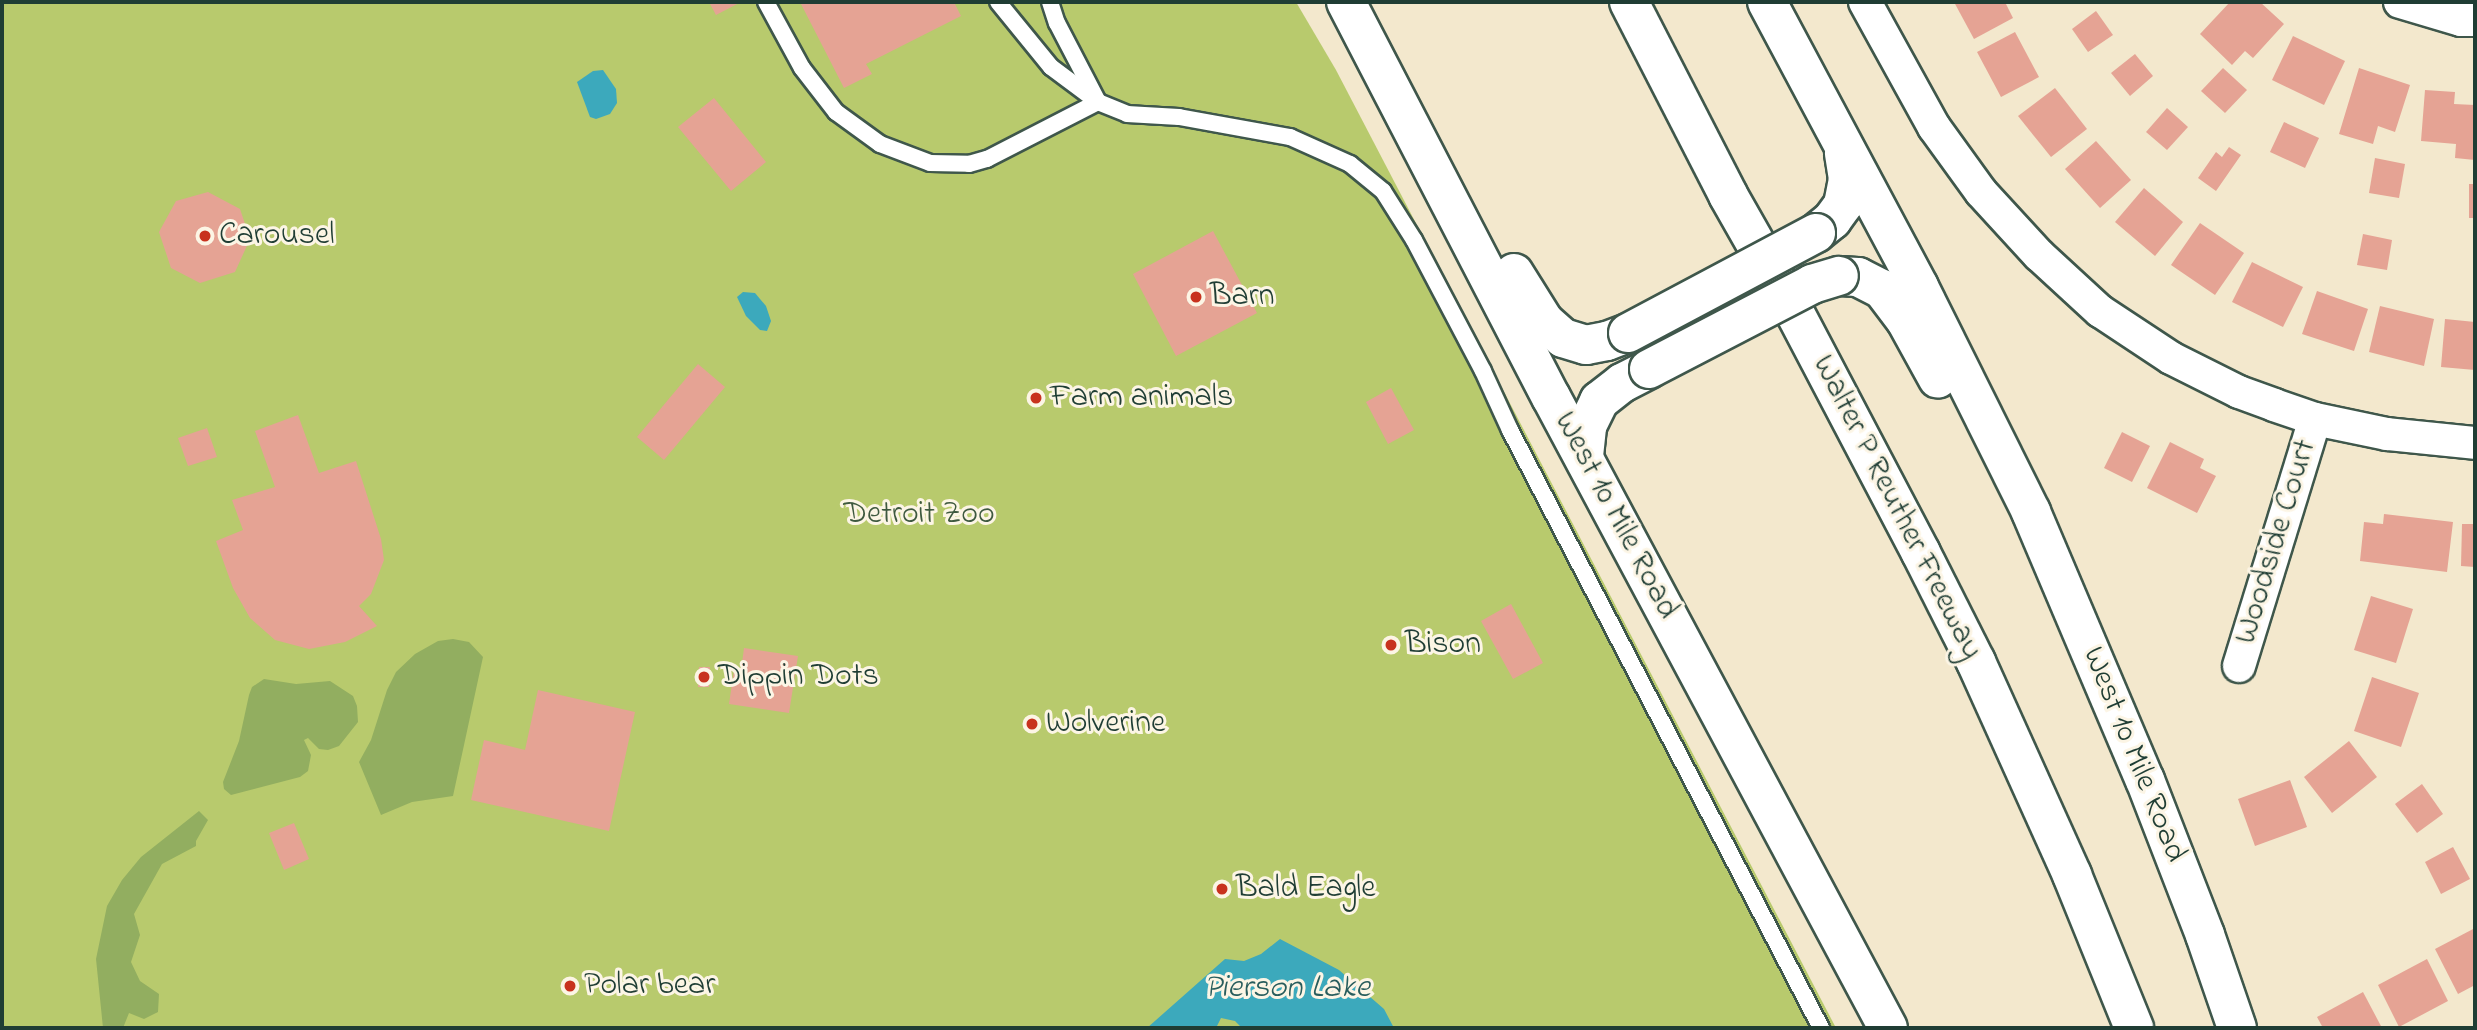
<!DOCTYPE html>
<html>
<head>
<meta charset="utf-8">
<style>
	body { margin:0 }
	#map { position:relative; width:2477px; height:1030px; overflow:hidden; background:#f3e8cd; font-family:"Indie Flower",sans-serif }
	div>[style] { position:absolute }
	[style*='--x'] { left:calc(var(--x)*1px); top:calc(var(--y)*1px); width:calc(var(--w)*1px); rotate:calc(var(--a)*1deg) }
	.green>* { inset:0; background:#b8ca6d }
	.forest>* { inset:0; background:#92ae60 }
	.water>* { inset:0; background:#3ca9bc }
	.building>* { inset:0; background:#e5a394 }
	.roads { filter:drop-shadow(2px 0 #3f574b) drop-shadow(-2px 0 #3f574b) drop-shadow(0 2px #3f574b) drop-shadow(0 -2px #3f574b) }
	.lane>* { height:16px; margin:-8px; padding:0 8px; transform-origin:8px; border-radius:8px; background:#fff }
	.street>* { height:32px; margin:-16px; padding:0 16px; transform-origin:16px; border-radius:16px; background:#fff }
	.secondary>* { height:38px; margin:-19px; padding:0 19px; transform-origin:19px; border-radius:19px; background:#fff }
	.highway>* { height:38px; margin:-19px; padding:0 19px; transform-origin:19px; border-radius:19px; background:#fff }
	.bridges { filter:drop-shadow(2px 0 #3f574b) drop-shadow(-2px 0 #3f574b) drop-shadow(0 2px #3f574b) drop-shadow(0 -2px #3f574b) }
	.secondary-bridge>* { height:38px; margin:-19px; padding:0 19px; transform-origin:19px; border-radius:19px; background:#fff }
	.dots>* { width:19px; height:19px; translate:-50% -50%; box-sizing:border-box; border:4px solid #fcf5e5; border-radius:50% }
	span { translate:-50% -50%; white-space:nowrap; text-align:center; line-height:1.15; -webkit-text-stroke:6px #fcf5e5; paint-order:stroke }
	.poi-label { font-size:32px; color:#1f3d34 }
	.left { translate:0 -50%; text-align:left }
	.street-label { font-size:32px; color:#1f3d34 }
	.park-label { font-size:32px; color:#3e593f }
	.water-label { font-size:33px; color:#285d5d; font-style:italic }
	.frame { position:absolute; inset:0; border:4px solid #1f3d34; pointer-events:none }
</style>
</head>
<body>
<div id="map">
	<div class="green">
		<div style="clip-path:polygon(2px 2px,1296px 2px,1336px 70px,1836px 1028px,2px 1028px)"></div>
	</div>
	<div class="forest">
		<div style="clip-path:polygon(453px 639px,469px 642px,483px 657px,453px 796px,412px 802px,381px 815px,359px 762px,371px 740px,387px 690px,396px 672px,415px 654px,438px 641px)"></div>
		<div style="clip-path:polygon(264px 679px,296px 684px,330px 681px,353px 696px,357px 706px,358px 722px,339px 746px,328px 750px,319px 749px,308px 738px,304px 740px,311px 755px,308px 771px,300px 777px,231px 795px,224px 789px,223px 782px,239px 741px,249px 695px,252px 687px)"></div>
		<div style="clip-path:polygon(199px 811px,208px 820px,196px 841px,196px 846px,162px 864px,134px 914px,140px 935px,131px 962px,140px 981px,159px 994px,158px 1012px,144px 1019px,129px 1013px,123px 1028px,103px 1028px,96px 959px,107px 906px,122px 880px,141px 857px)"></div>
	</div>
	<div class="water">
		<div style="clip-path:polygon(603px 70px,616px 89px,617px 103px,610px 114px,596px 119px,590px 117px,577px 82px,593px 71px)"></div>
		<div style="clip-path:polygon(743px 292px,755px 293px,766px 306px,771px 321px,767px 331px,760px 330px,746px 316px,737px 297px)"></div>
		<div style="clip-path:polygon(1280px 939px,1339px 970px,1384px 1009px,1394px 1028px,1242px 1028px,1235px 1021px,1221px 1018px,1216px 1028px,1147px 1028px,1225px 959px,1244px 961px,1261px 954px)"></div>
	</div>
	<div class="building">
		<div style="clip-path:polygon(709px 2px,741px 2px,716px 15px)"></div>
		<div style="clip-path:polygon(800px 2px,954px 2px,961px 16px,866px 64px,872px 74px,844px 88px)"></div>
		<div style="clip-path:polygon(1954px 2px,2005px 2px,2013px 18px,1974px 39px)"></div>
		<div style="clip-path:polygon(2230px 2px,2260px 2px,2284px 24px,2253px 58px,2245px 51px,2232px 65px,2200px 34px)"></div>
		<div style="clip-path:polygon(2096px 11px,2113px 35px,2088px 52px,2072px 29px)"></div>
		<div style="clip-path:polygon(2015px 32px,2039px 77px,2001px 97px,1977px 52px)"></div>
		<div style="clip-path:polygon(2293px 36px,2345px 61px,2324px 105px,2272px 80px)"></div>
		<div style="clip-path:polygon(2135px 54px,2153px 76px,2130px 96px,2111px 73px)"></div>
		<div style="clip-path:polygon(2223px 68px,2247px 90px,2225px 113px,2201px 91px)"></div>
		<div style="clip-path:polygon(2359px 68px,2410px 85px,2395px 132px,2378px 126px,2373px 144px,2339px 134px)"></div>
		<div style="clip-path:polygon(2055px 88px,2087px 129px,2051px 157px,2018px 116px)"></div>
		<div style="clip-path:polygon(2425px 90px,2455px 92px,2454px 104px,2475px 105px,2475px 160px,2455px 158px,2456px 144px,2421px 141px)"></div>
		<div style="clip-path:polygon(714px 98px,766px 162px,731px 191px,678px 127px)"></div>
		<div style="clip-path:polygon(2167px 108px,2188px 127px,2167px 150px,2146px 132px)"></div>
		<div style="clip-path:polygon(2284px 122px,2319px 138px,2305px 168px,2270px 152px)"></div>
		<div style="clip-path:polygon(2096px 141px,2131px 180px,2100px 208px,2065px 169px)"></div>
		<div style="clip-path:polygon(2229px 147px,2241px 155px,2216px 191px,2198px 178px,2216px 152px,2222px 157px)"></div>
		<div style="clip-path:polygon(2375px 158px,2405px 164px,2399px 198px,2369px 193px)"></div>
		<div style="clip-path:polygon(2469px 184px,2475px 184px,2475px 218px,2469px 218px)"></div>
		<div style="clip-path:polygon(2144px 188px,2183px 222px,2155px 256px,2115px 222px)"></div>
		<div style="clip-path:polygon(208px 192px,240px 209px,250px 239px,235px 272px,200px 283px,171px 268px,159px 232px,176px 201px)"></div>
		<div style="clip-path:polygon(2200px 223px,2244px 253px,2215px 295px,2171px 265px)"></div>
		<div style="clip-path:polygon(1213px 231px,1257px 313px,1176px 356px,1133px 274px)"></div>
		<div style="clip-path:polygon(2363px 234px,2392px 240px,2387px 270px,2357px 265px)"></div>
		<div style="clip-path:polygon(2252px 262px,2303px 287px,2283px 327px,2232px 302px)"></div>
		<div style="clip-path:polygon(2317px 291px,2368px 309px,2354px 351px,2302px 334px)"></div>
		<div style="clip-path:polygon(2380px 306px,2434px 319px,2424px 366px,2369px 352px)"></div>
		<div style="clip-path:polygon(2445px 319px,2475px 322px,2475px 370px,2441px 367px)"></div>
		<div style="clip-path:polygon(698px 364px,725px 387px,664px 460px,637px 437px)"></div>
		<div style="clip-path:polygon(1391px 388px,1414px 430px,1388px 444px,1366px 402px)"></div>
		<div style="clip-path:polygon(298px 415px,319px 473px,356px 461px,381px 539px,384px 560px,371px 594px,359px 606px,377px 626px,345px 642px,309px 649px,275px 640px,250px 618px,233px 588px,216px 541px,243px 530px,232px 500px,275px 487px,255px 431px)"></div>
		<div style="clip-path:polygon(207px 428px,217px 457px,188px 466px,178px 438px)"></div>
		<div style="clip-path:polygon(2122px 432px,2150px 446px,2132px 482px,2104px 468px)"></div>
		<div style="clip-path:polygon(2170px 442px,2204px 459px,2200px 468px,2216px 476px,2197px 513px,2147px 488px)"></div>
		<div style="clip-path:polygon(2384px 514px,2453px 522px,2447px 572px,2360px 561px,2364px 522px,2383px 524px)"></div>
		<div style="clip-path:polygon(2462px 524px,2475px 524px,2475px 567px,2461px 566px)"></div>
		<div style="clip-path:polygon(2371px 596px,2413px 609px,2396px 663px,2354px 650px)"></div>
		<div style="clip-path:polygon(1511px 604px,1543px 663px,1513px 679px,1481px 621px)"></div>
		<div style="clip-path:polygon(744px 648px,798px 656px,789px 713px,729px 704px,734px 670px,741px 671px)"></div>
		<div style="clip-path:polygon(699px 667px,710px 667px,709px 687px,698px 687px)"></div>
		<div style="clip-path:polygon(2372px 677px,2419px 693px,2401px 747px,2354px 731px)"></div>
		<div style="clip-path:polygon(538px 690px,635px 712px,609px 831px,471px 800px,484px 740px,525px 750px)"></div>
		<div style="clip-path:polygon(2349px 741px,2377px 777px,2332px 813px,2304px 777px)"></div>
		<div style="clip-path:polygon(2290px 780px,2307px 827px,2255px 846px,2238px 799px)"></div>
		<div style="clip-path:polygon(2422px 784px,2443px 814px,2417px 833px,2395px 804px)"></div>
		<div style="clip-path:polygon(294px 823px,309px 859px,284px 870px,269px 833px)"></div>
		<div style="clip-path:polygon(2453px 847px,2470px 879px,2441px 894px,2425px 862px)"></div>
		<div style="clip-path:polygon(2475px 928px,2475px 985px,2458px 994px,2435px 949px)"></div>
		<div style="clip-path:polygon(2427px 959px,2448px 1001px,2399px 1027px,2378px 985px)"></div>
		<div style="clip-path:polygon(2363px 992px,2382px 1028px,2323px 1028px,2317px 1017px)"></div>
	</div>
	<div class="roads">
		<div class="lane">
			<div style="--x:766;--y:2;--w:75;--a:61.4"></div>
			<div style="--x:802;--y:68;--w:56;--a:52.3"></div>
			<div style="--x:836;--y:112;--w:54;--a:36"></div>
			<div style="--x:880;--y:144;--w:53;--a:20.8"></div>
			<div style="--x:930;--y:163;--w:39;--a:1"></div>
			<div style="--x:969;--y:164;--w:19;--a:-16"></div>
			<div style="--x:987;--y:159;--w:125;--a:-27.2"></div>
			<div style="--x:998;--y:2;--w:84;--a:50.8"></div>
			<div style="--x:1051;--y:67;--w:59;--a:36.7"></div>
			<div style="--x:1098;--y:102;--w:31;--a:22"></div>
			<div style="--x:1127;--y:114;--w:52;--a:3.3"></div>
			<div style="--x:1179;--y:117;--w:113;--a:10.2"></div>
			<div style="--x:1290;--y:137;--w:66;--a:24.2"></div>
			<div style="--x:1350;--y:164;--w:43;--a:39.3"></div>
			<div style="--x:1383;--y:191;--w:58;--a:57.7"></div>
			<div style="--x:1414;--y:240;--w:148;--a:62.2"></div>
			<div style="--x:1483;--y:371;--w:65;--a:65.4"></div>
			<div style="--x:1510;--y:430;--w:674;--a:62.52"></div>
			<div style="--x:1050;--y:2;--w:22;--a:72"></div>
			<div style="--x:1057;--y:23;--w:87;--a:62.5"></div>
		</div>
		<div class="street">
			<div style="--x:1865;--y:2;--w:143;--a:61.1"></div>
			<div style="--x:1934;--y:127;--w:80;--a:54.1"></div>
			<div style="--x:1981;--y:192;--w:86;--a:47.4"></div>
			<div style="--x:2039;--y:255;--w:83;--a:42.6"></div>
			<div style="--x:2100;--y:311;--w:85;--a:33.5"></div>
			<div style="--x:2171;--y:358;--w:76;--a:26.6"></div>
			<div style="--x:2239;--y:392;--w:37;--a:20"></div>
			<div style="--x:2274;--y:405;--w:43;--a:18.9"></div>
			<div style="--x:2315;--y:419;--w:74;--a:11.8"></div>
			<div style="--x:2387;--y:434;--w:88;--a:5.8"></div>
			<div style="--x:2400;--y:2;--w:64;--a:16.4"></div>
			<div style="--x:2461;--y:20;--w:14;--a:0"></div>
			<div style="--x:2239;--y:666;--w:258;--a:-72.9"></div>
		</div>
		<div class="secondary">
			<div style="--x:1346;--y:2;--w:445;--a:62.6"></div>
			<div style="--x:1551;--y:397;--w:715;--a:61.89"></div>
			<div style="--x:1767;--y:2;--w:323;--a:61.9"></div>
			<div style="--x:1919;--y:287;--w:251;--a:63.5"></div>
			<div style="--x:2031;--y:512;--w:291;--a:67"></div>
			<div style="--x:2145;--y:780;--w:166;--a:68.8"></div>
			<div style="--x:2205;--y:935;--w:98;--a:71"></div>
			<div style="--x:1816;--y:233;--w:21;--a:-39"></div>
			<div style="--x:1832;--y:220;--w:19;--a:-54"></div>
			<div style="--x:1843;--y:205;--w:26;--a:-79"></div>
			<div style="--x:1848;--y:179;--w:26;--a:-99"></div>
			<div style="--x:1514;--y:273;--w:57;--a:58"></div>
			<div style="--x:1544;--y:321;--w:25;--a:42"></div>
			<div style="--x:1563;--y:338;--w:24;--a:17"></div>
			<div style="--x:1586;--y:345;--w:21;--a:-11"></div>
			<div style="--x:1607;--y:341;--w:22;--a:-21"></div>
			<div style="--x:1839;--y:276;--w:19;--a:3"></div>
			<div style="--x:1858;--y:277;--w:27;--a:27"></div>
			<div style="--x:1882;--y:289;--w:38;--a:53"></div>
			<div style="--x:1905;--y:319;--w:68;--a:61.2"></div>
			<div style="--x:1584;--y:456;--w:30;--a:-84"></div>
			<div style="--x:1587;--y:426;--w:28;--a:-64"></div>
			<div style="--x:1599;--y:401;--w:29;--a:-38"></div>
			<div style="--x:1622;--y:383;--w:30;--a:-27"></div>
		</div>
		<div class="highway">
			<div style="--x:1629;--y:2;--w:217;--a:62.8"></div>
			<div style="--x:1728;--y:195;--w:136;--a:60.4"></div>
			<div style="--x:1795;--y:313;--w:271;--a:62.3"></div>
			<div style="--x:1921;--y:553;--w:122;--a:63.2"></div>
			<div style="--x:1976;--y:662;--w:234;--a:65.7"></div>
			<div style="--x:2072;--y:875;--w:165;--a:67.9"></div>
		</div>
	</div>
	<div class="bridges">
		<div class="secondary-bridge">
			<div style="--x:1628;--y:333;--w:213;--a:-28"></div>
			<div style="--x:1649;--y:369;--w:184;--a:-27.5"></div>
			<div style="--x:1812;--y:284;--w:28;--a:-17"></div>
		</div>
	</div>
	<div class="dots">
		<div style="left:205px;top:236px;background:#c8321e"></div>
		<div style="left:1196px;top:297px;background:#c8321e"></div>
		<div style="left:1036px;top:398px;background:#c8321e"></div>
		<div style="left:1391px;top:645px;background:#c8321e"></div>
		<div style="left:704px;top:677px;background:#c8321e"></div>
		<div style="left:1032px;top:724px;background:#c8321e"></div>
		<div style="left:1222px;top:889px;background:#c8321e"></div>
		<div style="left:570px;top:986px;background:#c8321e"></div>
	</div>
	<div class="poi-label">
		<span class="left" style="left:219px;top:236px">Carousel</span>
		<span class="left" style="left:1210px;top:297px">Barn</span>
		<span class="left" style="left:1050px;top:398px">Farm animals</span>
		<span class="left" style="left:1405px;top:645px">Bison</span>
		<span class="left" style="left:718px;top:677px">Dippin Dots</span>
		<span class="left" style="left:1046px;top:724px">Wolverine</span>
		<span class="left" style="left:1236px;top:889px">Bald Eagle</span>
		<span class="left" style="left:584px;top:986px">Polar bear</span>
	</div>
	<div class="street-label">
		<span style="left:1896px;top:508px;rotate:63deg">Walter P Reuther Freeway</span>
		<span style="left:1615px;top:516px;rotate:62deg">West 10 Mile Road</span>
		<span style="left:2277px;top:542px;rotate:-73deg">Woodside Court</span>
		<span style="left:2133px;top:755px;rotate:68deg">West 10 Mile Road</span>
	</div>
	<div class="park-label">
		<span style="left:919px;top:515px">Detroit Zoo</span>
	</div>
	<div class="water-label">
		<span style="left:1287px;top:989px">Pierson Lake</span>
	</div>
	<div class="frame"></div>
</div>
</body>
</html>
